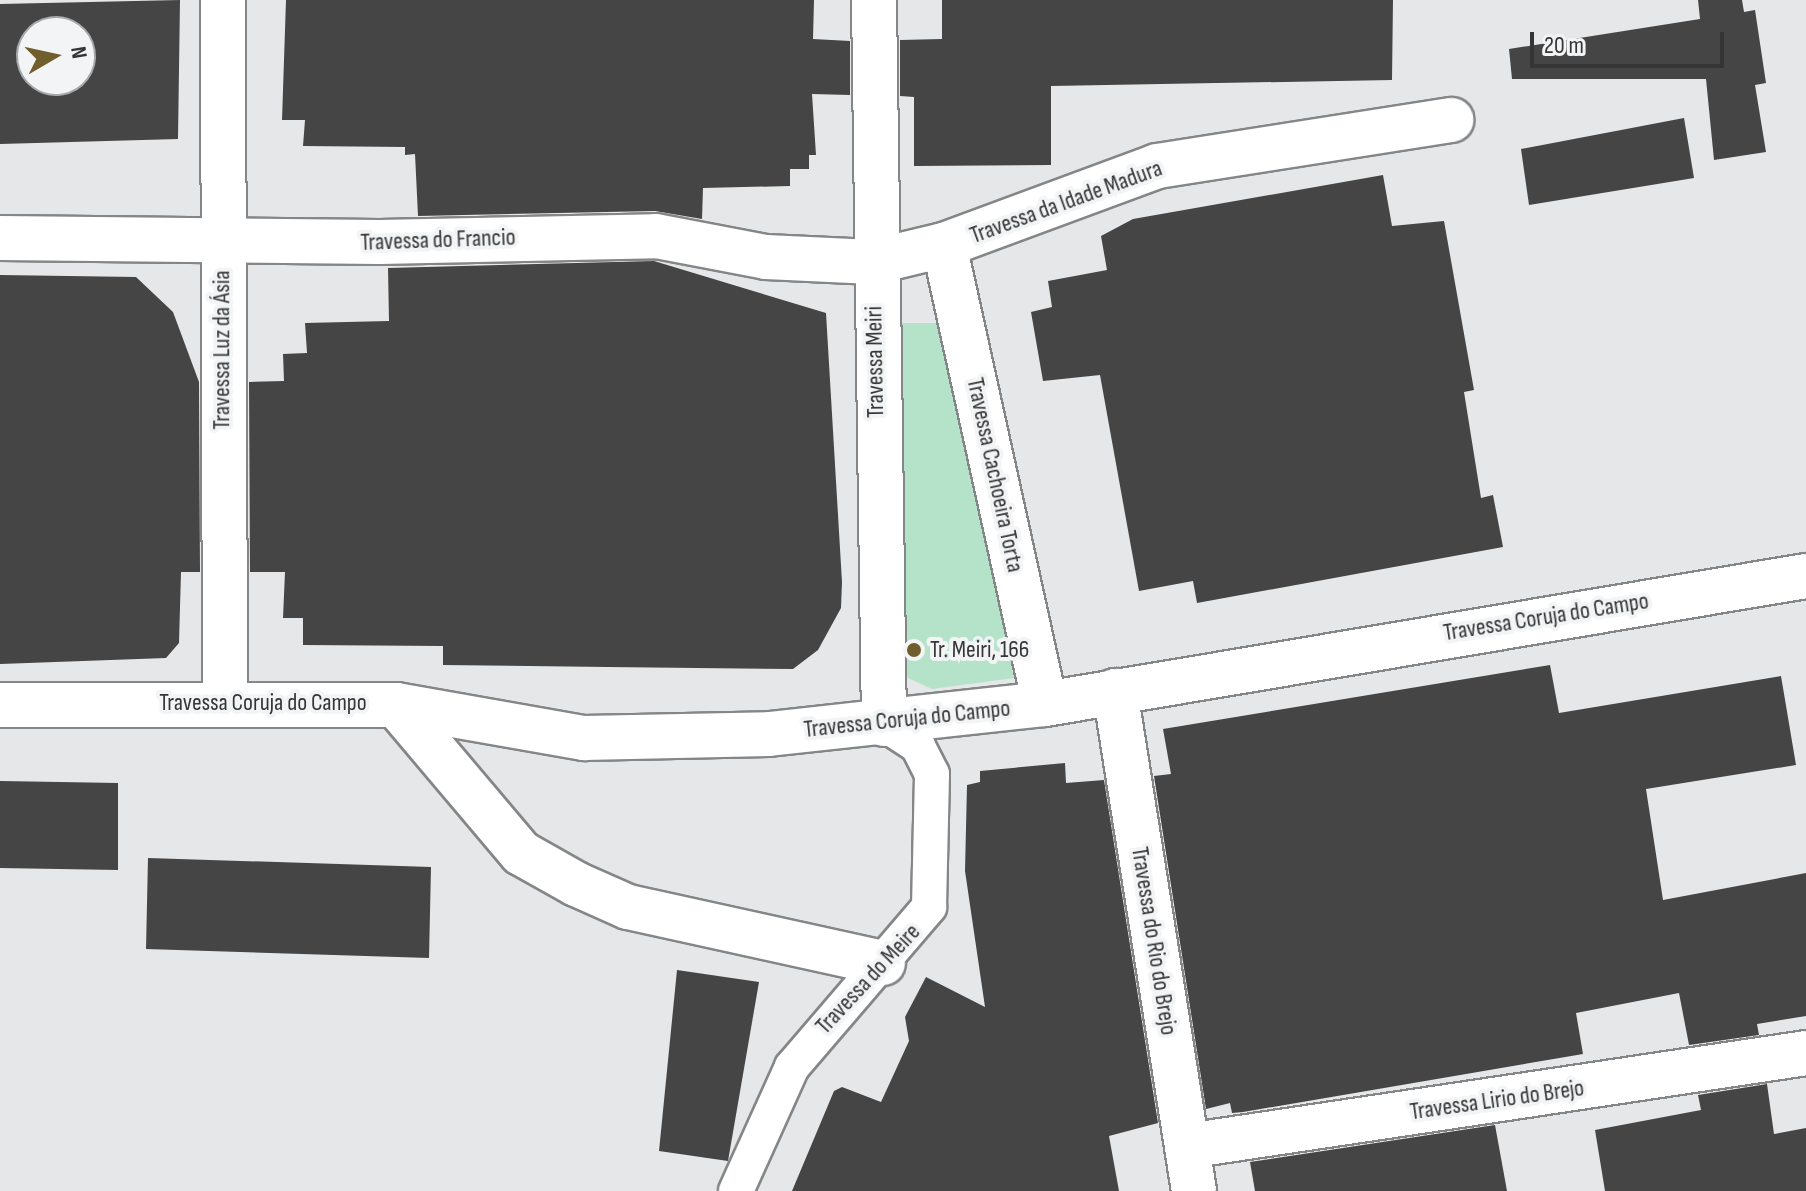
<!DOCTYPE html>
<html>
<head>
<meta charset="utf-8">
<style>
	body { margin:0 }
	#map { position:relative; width:1806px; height:1191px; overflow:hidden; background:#e5e7e8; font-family:"Sofia Sans Condensed",sans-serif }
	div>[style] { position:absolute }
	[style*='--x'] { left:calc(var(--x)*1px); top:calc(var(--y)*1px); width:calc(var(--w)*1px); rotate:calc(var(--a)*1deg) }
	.green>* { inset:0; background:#b5e3ca }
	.building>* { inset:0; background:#464545 }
	.roads { filter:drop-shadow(2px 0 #848687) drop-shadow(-2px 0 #848687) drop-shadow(0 2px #848687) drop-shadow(0 -2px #848687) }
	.lane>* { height:34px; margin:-17px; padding:0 17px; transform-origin:17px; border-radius:17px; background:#fff }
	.street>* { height:44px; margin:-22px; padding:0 22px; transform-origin:22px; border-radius:22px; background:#fff }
	.dots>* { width:22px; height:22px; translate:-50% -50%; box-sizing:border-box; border:4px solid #f2f4f5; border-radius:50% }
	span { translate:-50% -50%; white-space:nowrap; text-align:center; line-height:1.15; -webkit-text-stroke:8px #f2f4f5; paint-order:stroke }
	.street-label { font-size:24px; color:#353536 }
	.poi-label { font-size:24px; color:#353536 }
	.left { translate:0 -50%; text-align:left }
	.north { position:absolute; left:16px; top:16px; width:80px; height:80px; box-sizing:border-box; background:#f2f4f5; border:2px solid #a6a8a9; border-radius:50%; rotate:81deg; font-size:22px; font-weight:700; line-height:32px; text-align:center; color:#353536 }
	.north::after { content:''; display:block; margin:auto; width:28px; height:36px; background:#705e2c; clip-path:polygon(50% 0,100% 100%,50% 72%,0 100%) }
	.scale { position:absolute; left:1530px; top:32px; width:194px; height:36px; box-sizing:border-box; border:4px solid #353536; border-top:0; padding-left:10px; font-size:24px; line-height:28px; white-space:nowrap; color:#353536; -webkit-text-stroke:6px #f2f4f5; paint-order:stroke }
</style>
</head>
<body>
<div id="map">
	<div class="green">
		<div style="clip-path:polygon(883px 323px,945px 323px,1014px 678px,932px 689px,908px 678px,894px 653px)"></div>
	</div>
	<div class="building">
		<div style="clip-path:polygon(evenodd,180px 0,178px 139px,0 144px,0 4px,180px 0,32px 32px,80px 32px,80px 80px,32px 80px,32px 32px)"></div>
		<div style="clip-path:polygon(286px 0,814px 0,813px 39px,850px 41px,850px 95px,812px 94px,816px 155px,809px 155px,809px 169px,790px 169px,790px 186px,703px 188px,702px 219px,655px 211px,418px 216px,415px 154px,405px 155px,405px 147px,303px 146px,305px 120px,282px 120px)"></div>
		<div style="clip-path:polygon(942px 0,1393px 0,1392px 80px,1051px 86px,1051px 165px,914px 166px,914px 97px,900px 96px,900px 40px,942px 39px)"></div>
		<div style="clip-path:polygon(1698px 0,1742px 0,1744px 12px,1755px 10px,1766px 83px,1755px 85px,1766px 152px,1714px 160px,1706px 79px,1512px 79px,1509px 49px,1700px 19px)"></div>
		<div style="clip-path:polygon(1684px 118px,1694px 178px,1529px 205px,1521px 149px)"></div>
		<div style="clip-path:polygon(1383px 175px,1392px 226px,1444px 221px,1474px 390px,1464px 392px,1481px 498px,1493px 495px,1503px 547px,1197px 603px,1193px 581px,1139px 591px,1100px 375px,1043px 381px,1031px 312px,1052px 307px,1048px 281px,1107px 270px,1101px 236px,1133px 219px)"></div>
		<div style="clip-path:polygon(654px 261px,826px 313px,842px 582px,841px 608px,818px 650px,793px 669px,607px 667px,443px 665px,443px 646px,303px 645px,303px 618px,283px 618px,285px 572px,250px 572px,249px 382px,284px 381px,283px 354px,307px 353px,305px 323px,389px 321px,388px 268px)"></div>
		<div style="clip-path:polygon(0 275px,136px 277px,173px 312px,199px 382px,200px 572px,181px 572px,179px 643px,166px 658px,0 664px)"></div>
		<div style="clip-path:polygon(1550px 665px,1559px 713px,1781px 676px,1796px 765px,1646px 789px,1663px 900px,1806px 873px,1806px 1016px,1757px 1024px,1759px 1035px,1689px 1045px,1679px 993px,1576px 1013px,1583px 1054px,1243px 1112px,1232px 1113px,1230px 1103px,1206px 1109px,1154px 776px,1171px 774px,1163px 729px)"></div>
		<div style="clip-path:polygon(1065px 763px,1066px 783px,1104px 780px,1158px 1123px,1109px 1136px,1119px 1191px,792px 1191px,834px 1091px,842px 1087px,881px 1102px,909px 1041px,905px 1017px,926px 977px,985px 1007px,965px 871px,967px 785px,980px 782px,980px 771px)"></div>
		<div style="clip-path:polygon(0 781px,118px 783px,118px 870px,0 868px)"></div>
		<div style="clip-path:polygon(148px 858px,431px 867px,429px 958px,146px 949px)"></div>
		<div style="clip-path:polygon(677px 970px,759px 982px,728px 1161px,659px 1151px)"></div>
		<div style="clip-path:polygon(1767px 1084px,1774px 1134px,1806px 1128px,1806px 1191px,1605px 1191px,1595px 1130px,1701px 1110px,1698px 1095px)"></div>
		<div style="clip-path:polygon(1495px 1125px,1507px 1191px,1255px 1191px,1250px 1162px)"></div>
	</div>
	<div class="roads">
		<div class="lane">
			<div style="--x:736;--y:1191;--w:136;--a:-65.7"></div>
			<div style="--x:792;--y:1067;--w:211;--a:-49.4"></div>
			<div style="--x:929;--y:907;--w:133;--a:-88.7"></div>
			<div style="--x:932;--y:774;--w:31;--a:-117"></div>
			<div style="--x:918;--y:746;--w:40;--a:-147.1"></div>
		</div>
		<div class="street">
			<div style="--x:223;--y:0;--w:701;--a:89.84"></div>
			<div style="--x:874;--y:0;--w:724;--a:89.21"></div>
			<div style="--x:0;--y:238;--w:379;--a:0.6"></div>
			<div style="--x:379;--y:242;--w:277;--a:-1.2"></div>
			<div style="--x:656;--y:236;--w:112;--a:10.8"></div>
			<div style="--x:766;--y:257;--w:107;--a:2.7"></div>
			<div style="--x:873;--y:262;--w:73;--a:-13.5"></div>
			<div style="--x:944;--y:245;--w:227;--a:-20.3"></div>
			<div style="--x:1157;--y:166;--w:298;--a:-8.9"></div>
			<div style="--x:944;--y:245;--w:470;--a:77.6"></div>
			<div style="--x:1115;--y:691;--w:506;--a:81.02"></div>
			<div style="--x:0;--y:705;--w:396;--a:0"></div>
			<div style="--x:396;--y:705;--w:191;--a:10"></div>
			<div style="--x:584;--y:738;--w:185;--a:-1.2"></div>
			<div style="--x:769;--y:734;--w:278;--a:-6.2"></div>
			<div style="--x:1045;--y:704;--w:772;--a:-9.55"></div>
			<div style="--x:396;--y:705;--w:194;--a:49.8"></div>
			<div style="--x:521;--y:853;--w:63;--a:29.4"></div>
			<div style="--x:576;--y:884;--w:57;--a:23.9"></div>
			<div style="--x:628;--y:907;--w:261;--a:12.4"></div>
			<div style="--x:1187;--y:1146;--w:626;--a:-8.54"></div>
		</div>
	</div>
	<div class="dots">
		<div style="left:914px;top:650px;background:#705e2c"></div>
	</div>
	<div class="street-label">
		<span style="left:1066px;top:202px;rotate:-20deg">Travessa da Idade Madura</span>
		<span style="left:438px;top:240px;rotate:-2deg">Travessa do Francio</span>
		<span style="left:222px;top:350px;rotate:-90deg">Travessa Luz da Ásia</span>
		<span style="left:875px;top:362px;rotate:-91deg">Travessa Meiri</span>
		<span style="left:995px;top:475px;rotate:78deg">Travessa Cachoeira Torta</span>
		<span style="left:1546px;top:617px;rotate:-9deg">Travessa Coruja do Campo</span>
		<span style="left:263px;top:703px">Travessa Coruja do Campo</span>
		<span style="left:907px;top:719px;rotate:-6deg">Travessa Coruja do Campo</span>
		<span style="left:1154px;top:941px;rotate:81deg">Travessa do Rio do Brejo</span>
		<span style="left:868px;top:979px;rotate:-47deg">Travessa do Meire</span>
		<span style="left:1497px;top:1100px;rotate:-8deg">Travessa Lirio do Brejo</span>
	</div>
	<div class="poi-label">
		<span class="left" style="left:930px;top:650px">Tr. Meiri, 166</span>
	</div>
	<div class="north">N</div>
	<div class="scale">20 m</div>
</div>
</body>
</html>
